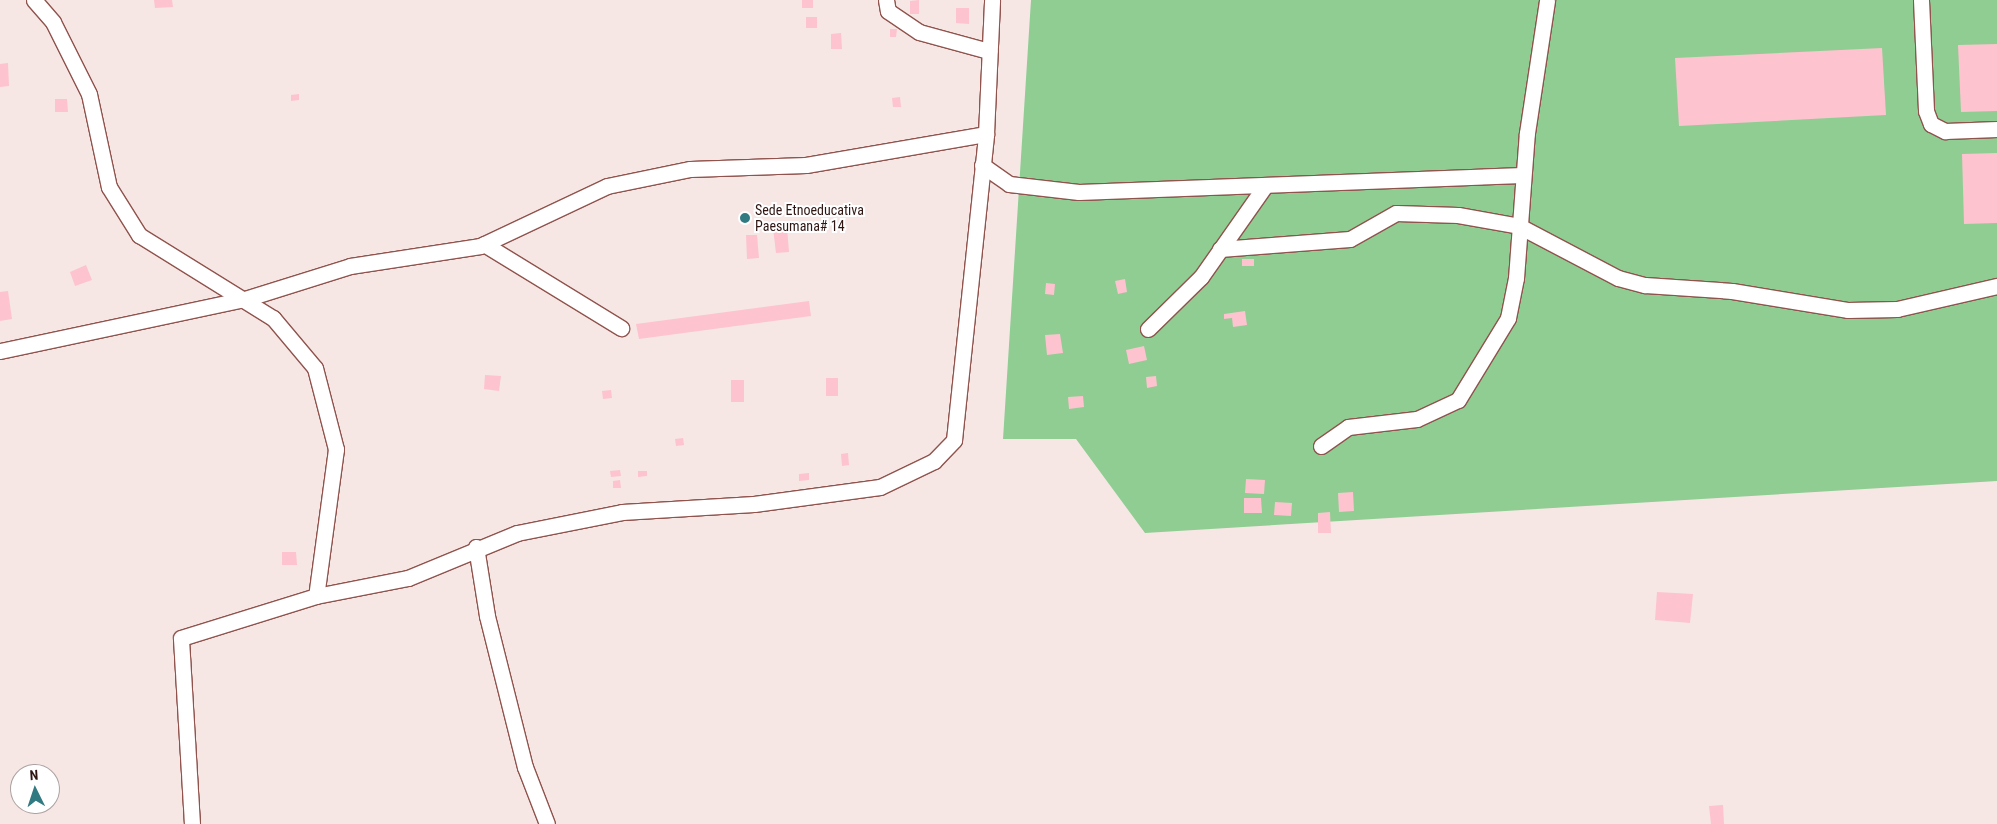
<!DOCTYPE html>
<html>
<head>
<meta charset="utf-8">
<style>
	body { margin:0 }
	#map { position:relative; width:1997px; height:824px; overflow:hidden; background:#f6e7e5; font-family:"Roboto Condensed",sans-serif }
	div>[style] { position:absolute }
	[style*='--x'] { left:calc(var(--x)*1px); top:calc(var(--y)*1px); width:calc(var(--w)*1px); rotate:calc(var(--a)*1deg) }
	.green>* { inset:0; background:#8fcd93 }
	.building>* { inset:0; background:#fdc3ce }
	.roads { filter:drop-shadow(1px 0 #90534d) drop-shadow(-1px 0 #90534d) drop-shadow(0 1px #90534d) drop-shadow(0 -1px #90534d) }
	.street>* { height:15px; margin:-7.5px; padding:0 7.5px; transform-origin:7.5px; border-radius:7.5px; background:#fff }
	.dots>* { width:14px; height:14px; translate:-50% -50%; box-sizing:border-box; border:2px solid #fff; border-radius:50% }
	span { translate:-50% -50%; white-space:nowrap; text-align:center; line-height:1.15; -webkit-text-stroke:4px #fff; paint-order:stroke }
	.poi-label { font-size:14px; color:#2f1613 }
	.left { translate:0 -50%; text-align:left }
	.north { position:absolute; left:10px; top:764px; width:50px; height:50px; box-sizing:border-box; background:#fff; border:1px solid #aca2a1; border-radius:50%; rotate:356deg; font-size:14px; font-weight:700; line-height:20px; text-align:center; color:#2f1613 }
	.north::after { content:''; display:block; margin:auto; width:18px; height:22px; background:#317a82; clip-path:polygon(50% 0,100% 100%,50% 72%,0 100%) }
</style>
</head>
<body>
<div id="map">
	<div class="green">
		<div style="clip-path:polygon(1031px 0,1997px 0,1997px 481px,1145px 533px,1076px 439px,1003px 439px)"></div>
	</div>
	<div class="building">
		<div style="clip-path:polygon(154px 0,172px 0,173px 7px,155px 8px)"></div>
		<div style="clip-path:polygon(802px 0,813px 0,813px 8px,802px 8px)"></div>
		<div style="clip-path:polygon(919px 0,919px 14px,910px 14px,910px 1px)"></div>
		<div style="clip-path:polygon(956px 8px,969px 8px,969px 24px,956px 23px)"></div>
		<div style="clip-path:polygon(806px 17px,817px 17px,817px 28px,806px 28px)"></div>
		<div style="clip-path:polygon(890px 29px,897px 29px,896px 37px,890px 37px)"></div>
		<div style="clip-path:polygon(841px 33px,842px 49px,831px 49px,831px 34px)"></div>
		<div style="clip-path:polygon(1997px 44px,1997px 111px,1961px 112px,1958px 45px)"></div>
		<div style="clip-path:polygon(1882px 48px,1886px 115px,1679px 126px,1675px 58px)"></div>
		<div style="clip-path:polygon(8px 63px,9px 86px,0 87px,0 64px)"></div>
		<div style="clip-path:polygon(299px 94px,299px 100px,291px 101px,291px 95px)"></div>
		<div style="clip-path:polygon(900px 97px,901px 107px,893px 107px,892px 98px)"></div>
		<div style="clip-path:polygon(55px 99px,67px 99px,68px 112px,55px 112px)"></div>
		<div style="clip-path:polygon(1997px 153px,1997px 223px,1964px 224px,1962px 154px)"></div>
		<div style="clip-path:polygon(787px 227px,789px 252px,776px 253px,773px 228px)"></div>
		<div style="clip-path:polygon(746px 235px,757px 235px,759px 258px,747px 259px)"></div>
		<div style="clip-path:polygon(1242px 259px,1254px 259px,1254px 266px,1242px 266px)"></div>
		<div style="clip-path:polygon(86px 265px,92px 280px,75px 286px,70px 272px)"></div>
		<div style="clip-path:polygon(1125px 279px,1127px 292px,1118px 294px,1115px 281px)"></div>
		<div style="clip-path:polygon(1046px 283px,1055px 284px,1054px 295px,1045px 294px)"></div>
		<div style="clip-path:polygon(8px 291px,12px 319px,0 321px,0 292px)"></div>
		<div style="clip-path:polygon(809px 301px,811px 316px,639px 339px,636px 324px)"></div>
		<div style="clip-path:polygon(1245px 311px,1247px 325px,1233px 327px,1232px 318px,1224px 319px,1224px 314px)"></div>
		<div style="clip-path:polygon(1060px 334px,1063px 353px,1047px 355px,1045px 335px)"></div>
		<div style="clip-path:polygon(1144px 346px,1147px 360px,1129px 364px,1126px 350px)"></div>
		<div style="clip-path:polygon(485px 375px,501px 376px,499px 391px,484px 389px)"></div>
		<div style="clip-path:polygon(1156px 376px,1157px 386px,1147px 388px,1146px 377px)"></div>
		<div style="clip-path:polygon(826px 378px,838px 378px,838px 396px,826px 396px)"></div>
		<div style="clip-path:polygon(731px 380px,744px 380px,744px 402px,731px 402px)"></div>
		<div style="clip-path:polygon(611px 390px,612px 398px,603px 399px,602px 391px)"></div>
		<div style="clip-path:polygon(1083px 396px,1084px 407px,1069px 409px,1068px 397px)"></div>
		<div style="clip-path:polygon(683px 438px,684px 445px,676px 446px,675px 439px)"></div>
		<div style="clip-path:polygon(848px 453px,849px 465px,842px 466px,841px 454px)"></div>
		<div style="clip-path:polygon(620px 470px,621px 476px,611px 477px,610px 471px)"></div>
		<div style="clip-path:polygon(638px 471px,647px 471px,647px 476px,638px 477px)"></div>
		<div style="clip-path:polygon(809px 473px,809px 480px,799px 481px,799px 474px)"></div>
		<div style="clip-path:polygon(1246px 479px,1265px 480px,1264px 494px,1245px 493px)"></div>
		<div style="clip-path:polygon(620px 480px,621px 488px,613px 488px,613px 481px)"></div>
		<div style="clip-path:polygon(1353px 492px,1354px 511px,1339px 512px,1338px 493px)"></div>
		<div style="clip-path:polygon(1244px 498px,1261px 498px,1262px 513px,1244px 513px)"></div>
		<div style="clip-path:polygon(1275px 502px,1292px 503px,1291px 516px,1274px 515px)"></div>
		<div style="clip-path:polygon(1330px 512px,1331px 533px,1318px 533px,1318px 513px)"></div>
		<div style="clip-path:polygon(282px 552px,296px 552px,297px 565px,282px 565px)"></div>
		<div style="clip-path:polygon(1657px 592px,1693px 594px,1690px 623px,1655px 620px)"></div>
		<div style="clip-path:polygon(1723px 805px,1724px 824px,1711px 824px,1709px 806px)"></div>
	</div>
	<div class="roads">
		<div class="street">
			<div style="--x:34;--y:0;--w:29;--a:49"></div>
			<div style="--x:53;--y:22;--w:80;--a:63.4"></div>
			<div style="--x:89;--y:94;--w:95;--a:77.9"></div>
			<div style="--x:109;--y:187;--w:57;--a:58"></div>
			<div style="--x:139;--y:235;--w:158;--a:31.8"></div>
			<div style="--x:273;--y:318;--w:65;--a:50"></div>
			<div style="--x:315;--y:368;--w:84;--a:75.5"></div>
			<div style="--x:336;--y:449;--w:148;--a:97.7"></div>
			<div style="--x:886;--y:0;--w:11;--a:80"></div>
			<div style="--x:888;--y:11;--w:37;--a:34"></div>
			<div style="--x:919;--y:32;--w:73;--a:15.2"></div>
			<div style="--x:1921;--y:0;--w:111;--a:87.4"></div>
			<div style="--x:1926;--y:111;--w:14;--a:69"></div>
			<div style="--x:1931;--y:124;--w:16;--a:27"></div>
			<div style="--x:1945;--y:131;--w:52;--a:-2.2"></div>
			<div style="--x:982;--y:165;--w:33;--a:35"></div>
			<div style="--x:1009;--y:184;--w:70;--a:6.5"></div>
			<div style="--x:1079;--y:192;--w:444;--a:-2.2"></div>
			<div style="--x:484;--y:244;--w:161;--a:31.5"></div>
			<div style="--x:1220;--y:249;--w:130;--a:-4.4"></div>
			<div style="--x:1350;--y:239;--w:53;--a:-29.5"></div>
			<div style="--x:1396;--y:213;--w:62;--a:1.8"></div>
			<div style="--x:1458;--y:215;--w:62;--a:10.2"></div>
			<div style="--x:1519;--y:226;--w:112;--a:27.7"></div>
			<div style="--x:1618;--y:278;--w:28;--a:15"></div>
			<div style="--x:1645;--y:285;--w:87;--a:3.9"></div>
			<div style="--x:1732;--y:291;--w:118;--a:9.3"></div>
			<div style="--x:1848;--y:310;--w:49;--a:-1.2"></div>
			<div style="--x:1897;--y:309;--w:103;--a:-13"></div>
			<div style="--x:1148;--y:329;--w:74;--a:-44.5"></div>
			<div style="--x:1201;--y:277;--w:111;--a:-54.9"></div>
			<div style="--x:0;--y:351;--w:250;--a:-12"></div>
			<div style="--x:245;--y:299;--w:110;--a:-17.4"></div>
			<div style="--x:350;--y:266;--w:132;--a:-8.7"></div>
			<div style="--x:480;--y:246;--w:140;--a:-25.3"></div>
			<div style="--x:607;--y:186;--w:85;--a:-11.6"></div>
			<div style="--x:690;--y:169;--w:116;--a:-2"></div>
			<div style="--x:806;--y:165;--w:183;--a:-9.8"></div>
			<div style="--x:1321;--y:446;--w:33;--a:-35"></div>
			<div style="--x:1348;--y:427;--w:69;--a:-6.6"></div>
			<div style="--x:1417;--y:419;--w:45;--a:-24.9"></div>
			<div style="--x:1458;--y:400;--w:96;--a:-58.6"></div>
			<div style="--x:1508;--y:318;--w:41;--a:-78.7"></div>
			<div style="--x:1516;--y:278;--w:145;--a:-85.7"></div>
			<div style="--x:1527;--y:133;--w:134;--a:-81.4"></div>
			<div style="--x:476;--y:547;--w:70;--a:80.9"></div>
			<div style="--x:487;--y:616;--w:156;--a:75.9"></div>
			<div style="--x:525;--y:767;--w:61;--a:68.9"></div>
			<div style="--x:192;--y:824;--w:186;--a:-93.4"></div>
			<div style="--x:181;--y:638;--w:141;--a:-17.3"></div>
			<div style="--x:316;--y:596;--w:94;--a:-11.1"></div>
			<div style="--x:408;--y:578;--w:118;--a:-22.4"></div>
			<div style="--x:517;--y:533;--w:107;--a:-11.3"></div>
			<div style="--x:622;--y:512;--w:132;--a:-3.5"></div>
			<div style="--x:754;--y:504;--w:127;--a:-7.7"></div>
			<div style="--x:880;--y:487;--w:60;--a:-25.7"></div>
			<div style="--x:934;--y:461;--w:29;--a:-46"></div>
			<div style="--x:954;--y:440;--w:308;--a:-84"></div>
			<div style="--x:986;--y:134;--w:134;--a:-87.4"></div>
		</div>
	</div>
	<div class="dots">
		<div style="left:745px;top:218px;background:#317a82"></div>
	</div>
	<div class="poi-label">
		<span class="left" style="left:755px;top:218px">Sede Etnoeducativa<br>Paesumana# 14</span>
	</div>
	<div class="north">N</div>
</div>
</body>
</html>
